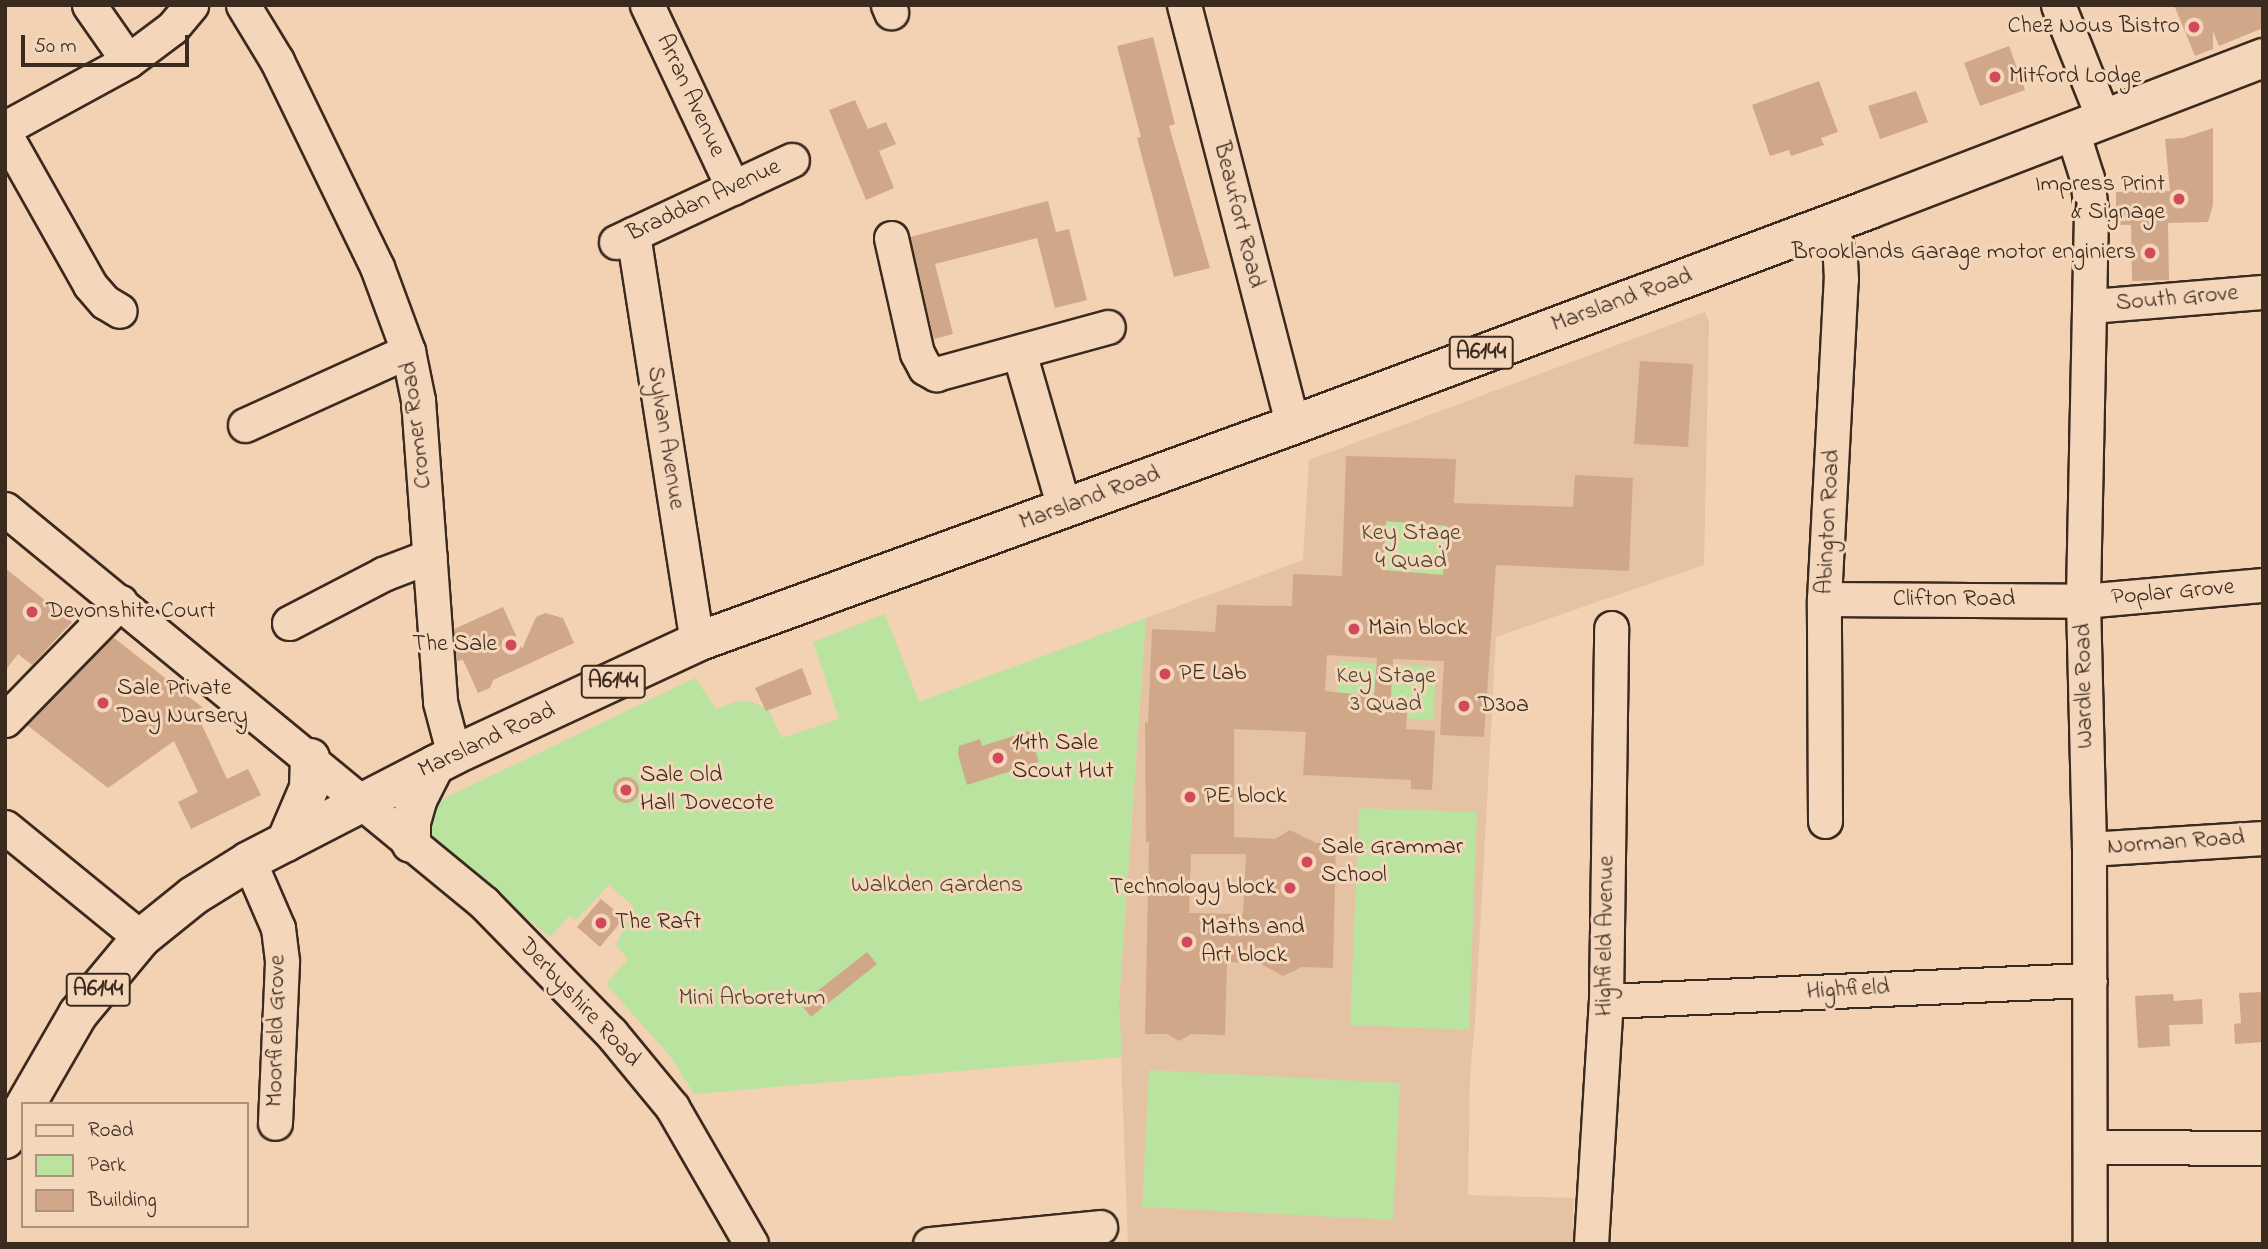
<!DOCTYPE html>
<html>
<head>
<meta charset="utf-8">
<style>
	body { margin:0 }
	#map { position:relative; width:2268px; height:1249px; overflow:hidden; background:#f3d1b3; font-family:"Indie Flower",sans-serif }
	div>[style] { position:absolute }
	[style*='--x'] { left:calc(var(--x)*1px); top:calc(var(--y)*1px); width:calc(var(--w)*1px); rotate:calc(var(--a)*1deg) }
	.built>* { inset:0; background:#e5c2a3 }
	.green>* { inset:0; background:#bae39f }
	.building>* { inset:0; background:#d0a889 }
	.round { border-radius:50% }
	.roads { filter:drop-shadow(2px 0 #3b2a1e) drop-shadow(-2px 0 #3b2a1e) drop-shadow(0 2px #3b2a1e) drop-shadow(0 -2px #3b2a1e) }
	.minor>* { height:33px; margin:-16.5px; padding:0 16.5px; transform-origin:16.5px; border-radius:16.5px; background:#f4d7bb }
	.major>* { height:38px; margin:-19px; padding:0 19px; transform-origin:19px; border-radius:19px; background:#f4d7bb }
	.dots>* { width:19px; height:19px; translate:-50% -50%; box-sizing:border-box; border:4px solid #f4d7bb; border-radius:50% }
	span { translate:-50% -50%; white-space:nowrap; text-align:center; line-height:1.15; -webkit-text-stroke:6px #f4d7bb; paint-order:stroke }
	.shield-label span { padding:2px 5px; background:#f4d7bb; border:2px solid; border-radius:5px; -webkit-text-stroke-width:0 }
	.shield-label { font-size:23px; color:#3b2a1e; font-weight:700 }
	.poi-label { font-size:24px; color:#3b2a1e }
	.right { translate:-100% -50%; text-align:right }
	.left { translate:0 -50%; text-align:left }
	.street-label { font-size:24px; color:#3b2a1e }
	.park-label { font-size:24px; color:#4e4631 }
	.frame { position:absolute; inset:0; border:7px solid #3b2a1e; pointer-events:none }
	.legend { position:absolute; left:21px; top:1102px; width:228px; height:126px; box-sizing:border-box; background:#f4d7bb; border:2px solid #aa927c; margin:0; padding:9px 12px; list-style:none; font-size:21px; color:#3b2a1e }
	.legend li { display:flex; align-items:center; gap:14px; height:35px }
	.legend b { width:35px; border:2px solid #aa927c }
	.scale { position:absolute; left:21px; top:35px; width:168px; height:32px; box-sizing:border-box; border:4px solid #3b2a1e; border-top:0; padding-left:9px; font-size:21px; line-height:24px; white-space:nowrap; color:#3b2a1e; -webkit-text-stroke:5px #f4d7bb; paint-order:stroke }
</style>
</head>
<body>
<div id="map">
	<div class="built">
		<div style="clip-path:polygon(1705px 312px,1709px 322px,1704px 565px,1496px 637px,1475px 1022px,1470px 1076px,1468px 1195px,1574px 1198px,1572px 1223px,1576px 1230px,1576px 1244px,1128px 1244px,1119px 1003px,1146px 618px,1303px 560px,1309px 460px)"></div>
	</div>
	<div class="green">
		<div style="clip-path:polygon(1448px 514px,1443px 575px,1383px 570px,1386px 521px,1424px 524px)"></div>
		<div style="clip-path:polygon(885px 614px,919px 702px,1146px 618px,1119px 1003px,1122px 1057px,694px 1094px,670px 1056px,606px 984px,628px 959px,616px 945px,634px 907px,609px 885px,576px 920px,570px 915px,550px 937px,434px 844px,428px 839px,428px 824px,441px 800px,695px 678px,716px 709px,738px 701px,749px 701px,768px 709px,782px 738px,839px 719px,813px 642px)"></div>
		<div style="clip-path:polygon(1339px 661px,1436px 667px,1433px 720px,1335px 714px)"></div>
		<div style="clip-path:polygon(1359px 808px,1477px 812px,1469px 1030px,1350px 1025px)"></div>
		<div style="clip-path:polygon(1149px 1070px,1400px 1083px,1393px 1220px,1142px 1207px)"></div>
	</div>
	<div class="building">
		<div style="clip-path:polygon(2174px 5px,2263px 5px,2263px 28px,2219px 46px,2213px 31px,2213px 49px,2195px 56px)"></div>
		<div style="clip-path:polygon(1153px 37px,1175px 124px,1169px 126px,1210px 268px,1174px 277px,1137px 138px,1141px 137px,1117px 46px)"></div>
		<div style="clip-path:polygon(2009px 46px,2025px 90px,1980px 106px,1964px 63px)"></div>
		<div style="clip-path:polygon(1819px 81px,1838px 132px,1821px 138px,1824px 145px,1791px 156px,1789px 150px,1770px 156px,1752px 105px)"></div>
		<div style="clip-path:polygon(1916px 91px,1928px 122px,1880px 139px,1868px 106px)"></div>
		<div style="clip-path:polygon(855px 100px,868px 129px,886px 122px,896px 144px,879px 151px,894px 188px,866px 200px,829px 110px)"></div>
		<div style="clip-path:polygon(2213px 128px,2213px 205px,2208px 222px,2168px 223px,2169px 280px,2132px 281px,2131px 225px,2116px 225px,2116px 192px,2170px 191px,2165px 139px,2183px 138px)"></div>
		<div style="clip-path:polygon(1048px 201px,1056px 232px,1069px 229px,1087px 300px,1055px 308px,1037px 238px,935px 264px,953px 334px,934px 339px,910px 237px)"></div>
		<div style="clip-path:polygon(1640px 361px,1693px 364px,1688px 447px,1634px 444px)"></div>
		<div style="clip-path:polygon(evenodd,1346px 456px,1456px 459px,1454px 503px,1573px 507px,1575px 475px,1633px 478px,1629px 571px,1496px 565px,1484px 737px,1440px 735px,1444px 661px,1393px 659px,1391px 698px,1408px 699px,1406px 729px,1435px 731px,1432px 790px,1411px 789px,1411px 780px,1303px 775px,1306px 732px,1234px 729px,1234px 837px,1275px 839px,1290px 830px,1316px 843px,1336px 843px,1333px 968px,1302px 967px,1283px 976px,1261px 964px,1227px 962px,1225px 1035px,1191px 1034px,1179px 1041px,1167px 1034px,1145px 1034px,1149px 842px,1146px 842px,1145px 722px,1148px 723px,1152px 629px,1215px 632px,1217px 605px,1292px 606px,1293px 574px,1342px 576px,1346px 456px,1386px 521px,1447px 526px,1443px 575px,1383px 570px,1386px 521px,1346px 456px,1327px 655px,1377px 658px,1374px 696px,1325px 691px,1327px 655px,1346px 456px,1191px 854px,1246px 854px,1243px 914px,1189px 913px,1191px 854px)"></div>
		<div style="clip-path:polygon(5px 568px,72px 622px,32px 665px,18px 654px,5px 671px)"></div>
		<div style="clip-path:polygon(503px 607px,522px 649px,536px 617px,545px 613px,563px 618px,574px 643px,493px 680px,490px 688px,478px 693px,463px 660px,456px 661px,454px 629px)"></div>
		<div style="clip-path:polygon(113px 637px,212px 715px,201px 723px,227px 779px,248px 769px,261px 795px,191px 829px,178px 802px,198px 792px,174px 741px,108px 788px,27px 725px)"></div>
		<div style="clip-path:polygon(802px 668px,812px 694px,766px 711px,755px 688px)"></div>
		<div style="clip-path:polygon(1029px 731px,1039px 762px,967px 785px,958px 754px,959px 746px,980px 739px,982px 746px)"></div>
		<div class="round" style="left:613px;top:777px;width:26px;height:26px"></div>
		<div style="clip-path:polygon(601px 899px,624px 918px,600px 947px,577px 927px)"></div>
		<div style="clip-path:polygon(867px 952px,877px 964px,811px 1017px,801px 1004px)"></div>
		<div style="clip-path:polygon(2263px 992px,2263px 1042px,2235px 1044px,2234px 1024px,2241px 1023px,2239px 993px)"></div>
		<div style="clip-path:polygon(2173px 994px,2174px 1001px,2202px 999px,2203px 1024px,2169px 1025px,2170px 1046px,2138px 1048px,2135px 996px)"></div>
	</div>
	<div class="roads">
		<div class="minor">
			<div style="--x:89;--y:5;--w:68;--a:55.1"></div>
			<div style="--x:243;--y:5;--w:66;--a:58.7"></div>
			<div style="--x:277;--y:61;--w:229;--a:64.1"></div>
			<div style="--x:377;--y:267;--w:90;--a:69.7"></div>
			<div style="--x:408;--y:351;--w:50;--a:78.5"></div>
			<div style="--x:418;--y:400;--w:303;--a:85.8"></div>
			<div style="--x:440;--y:702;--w:55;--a:75.2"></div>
			<div style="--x:647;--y:5;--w:202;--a:64.8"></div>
			<div style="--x:888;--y:5;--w:8;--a:67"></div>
			<div style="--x:1184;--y:5;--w:434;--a:75.5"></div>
			<div style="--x:2058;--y:5;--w:124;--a:68.2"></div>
			<div style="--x:5;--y:128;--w:140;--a:-28.6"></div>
			<div style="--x:128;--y:61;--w:55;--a:-36.9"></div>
			<div style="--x:172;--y:28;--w:30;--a:-50"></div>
			<div style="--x:2072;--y:131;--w:49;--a:72.3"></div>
			<div style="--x:2087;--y:178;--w:35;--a:83"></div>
			<div style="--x:2091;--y:213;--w:388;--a:91.2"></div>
			<div style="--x:2083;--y:601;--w:248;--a:88.6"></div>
			<div style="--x:2089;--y:849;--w:395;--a:89.9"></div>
			<div style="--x:5;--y:134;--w:173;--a:60.6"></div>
			<div style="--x:90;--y:285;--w:23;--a:49"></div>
			<div style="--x:105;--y:302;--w:17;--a:31"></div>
			<div style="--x:633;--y:234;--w:413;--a:81.1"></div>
			<div style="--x:891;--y:238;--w:118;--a:77.3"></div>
			<div style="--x:917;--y:353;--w:17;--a:62"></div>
			<div style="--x:925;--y:368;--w:13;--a:29"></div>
			<div style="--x:936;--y:374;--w:178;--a:-15.3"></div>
			<div style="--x:616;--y:242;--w:194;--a:-25"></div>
			<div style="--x:2091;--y:306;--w:173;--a:-4.7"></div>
			<div style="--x:1019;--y:352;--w:162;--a:73.9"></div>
			<div style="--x:245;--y:425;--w:179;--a:-24.4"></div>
			<div style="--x:5;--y:509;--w:620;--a:39.44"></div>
			<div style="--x:484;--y:903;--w:182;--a:45.7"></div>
			<div style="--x:611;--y:1033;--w:96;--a:50.5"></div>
			<div style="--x:672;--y:1107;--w:158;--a:60"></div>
			<div style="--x:1824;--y:599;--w:259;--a:0.4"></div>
			<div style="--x:2083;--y:601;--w:181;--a:-5.1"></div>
			<div style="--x:289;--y:623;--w:106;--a:-27.5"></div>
			<div style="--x:383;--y:574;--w:50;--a:-21"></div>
			<div style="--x:5;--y:720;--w:165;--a:-45.7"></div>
			<div style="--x:1825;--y:821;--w:222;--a:-90.3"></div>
			<div style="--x:1824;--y:599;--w:320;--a:-87"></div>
			<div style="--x:1841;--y:279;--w:21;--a:-93"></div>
			<div style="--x:1840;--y:258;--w:35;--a:-106"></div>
			<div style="--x:5;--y:827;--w:176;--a:39.2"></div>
			<div style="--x:2089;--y:849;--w:174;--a:-3.6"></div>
			<div style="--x:249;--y:861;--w:73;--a:66.6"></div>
			<div style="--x:278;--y:928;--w:34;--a:83"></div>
			<div style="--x:282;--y:962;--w:161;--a:92.5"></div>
			<div style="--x:1606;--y:1001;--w:484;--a:-2.5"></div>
			<div style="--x:2092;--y:1147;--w:171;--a:0.3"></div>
			<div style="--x:930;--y:1244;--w:171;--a:-5.7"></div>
			<div style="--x:1591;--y:1244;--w:243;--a:-86.5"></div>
			<div style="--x:1606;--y:1001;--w:373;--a:-89.2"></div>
		</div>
		<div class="major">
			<div style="--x:286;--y:842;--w:59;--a:-66.9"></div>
			<div style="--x:309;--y:788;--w:30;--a:-88"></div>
			<div style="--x:411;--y:843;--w:21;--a:-90"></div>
			<div style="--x:411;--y:822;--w:25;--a:-74"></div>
			<div style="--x:418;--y:798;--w:37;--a:-63"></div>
			<div style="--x:26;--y:1104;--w:104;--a:-60"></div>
			<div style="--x:78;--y:1014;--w:99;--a:-50.3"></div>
			<div style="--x:141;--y:938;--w:67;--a:-38.9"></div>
			<div style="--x:193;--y:896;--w:66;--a:-32"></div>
			<div style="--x:249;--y:861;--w:231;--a:-27.3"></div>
			<div style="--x:454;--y:755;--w:268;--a:-24.9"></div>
			<div style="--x:697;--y:642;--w:634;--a:-20.01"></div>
			<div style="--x:1293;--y:425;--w:616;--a:-20.52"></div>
			<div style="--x:1870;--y:209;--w:421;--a:-21"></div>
			<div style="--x:5;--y:1139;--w:35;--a:-59"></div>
		</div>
	</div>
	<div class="dots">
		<div style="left:2194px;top:27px;background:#d1495b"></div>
		<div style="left:1995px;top:77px;background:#d1495b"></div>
		<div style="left:2179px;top:199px;background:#d1495b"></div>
		<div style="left:2150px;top:253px;background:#d1495b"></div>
		<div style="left:32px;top:612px;background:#d1495b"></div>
		<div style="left:1354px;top:629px;background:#d1495b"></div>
		<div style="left:511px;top:645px;background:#d1495b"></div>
		<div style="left:1165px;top:674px;background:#d1495b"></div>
		<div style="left:103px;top:703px;background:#d1495b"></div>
		<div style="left:1464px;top:706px;background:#d1495b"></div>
		<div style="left:998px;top:758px;background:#d1495b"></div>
		<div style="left:626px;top:790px;background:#d1495b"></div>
		<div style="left:1190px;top:797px;background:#d1495b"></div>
		<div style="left:1307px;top:862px;background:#d1495b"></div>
		<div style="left:1290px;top:888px;background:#d1495b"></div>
		<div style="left:601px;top:923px;background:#d1495b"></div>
		<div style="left:1187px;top:942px;background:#d1495b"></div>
	</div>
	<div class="shield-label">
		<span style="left:1481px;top:353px">A6144</span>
		<span style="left:613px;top:682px">A6144</span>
		<span style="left:98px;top:990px">A6144</span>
	</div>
	<div class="poi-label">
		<span class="right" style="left:2180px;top:27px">Chez Nous Bistro</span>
		<span class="left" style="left:2009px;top:77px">Mitford Lodge</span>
		<span class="right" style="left:2165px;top:199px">Impress Print<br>&amp; Signage</span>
		<span class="right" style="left:2136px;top:253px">Brooklands Garage motor enginiers</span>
		<span class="left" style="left:46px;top:612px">Devonshite Court</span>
		<span class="left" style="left:1368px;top:629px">Main block</span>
		<span class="right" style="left:497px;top:645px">The Sale</span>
		<span class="left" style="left:1179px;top:674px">PE Lab</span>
		<span class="left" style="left:117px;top:703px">Sale Private<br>Day Nursery</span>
		<span class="left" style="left:1478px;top:706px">D30a</span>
		<span class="left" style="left:1012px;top:758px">14th Sale<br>Scout Hut</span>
		<span class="left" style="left:640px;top:790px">Sale Old<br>Hall Dovecote</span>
		<span class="left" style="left:1204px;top:797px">PE block</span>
		<span class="left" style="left:1321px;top:862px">Sale Grammar<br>School</span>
		<span class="right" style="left:1276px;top:888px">Technology block</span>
		<span class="left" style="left:615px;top:923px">The Raft</span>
		<span class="left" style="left:1201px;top:942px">Maths and<br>Art block</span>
	</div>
	<div class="street-label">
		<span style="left:690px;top:96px;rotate:65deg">Arran Avenue</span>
		<span style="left:704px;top:201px;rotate:-25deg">Braddan Avenue</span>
		<span style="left:1238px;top:215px;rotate:76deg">Beaufort Road</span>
		<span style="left:2177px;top:299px;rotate:-5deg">South Grove</span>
		<span style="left:1622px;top:301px;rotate:-20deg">Marsland Road</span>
		<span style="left:417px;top:425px;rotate:-97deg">Cromer Road</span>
		<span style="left:665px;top:438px;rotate:81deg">Sylvan Avenue</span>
		<span style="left:1090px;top:499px;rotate:-20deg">Marsland Road</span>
		<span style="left:1829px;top:522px;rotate:-87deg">Abington Road</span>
		<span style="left:2173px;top:593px;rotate:-5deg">Poplar Grove</span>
		<span style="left:1954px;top:600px">Clifton Road</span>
		<span style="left:2085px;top:686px;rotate:-91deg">Wardle Road</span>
		<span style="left:487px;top:741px;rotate:-25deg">Marsland Road</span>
		<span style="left:2176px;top:843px;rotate:-4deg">Norman Road</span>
		<span style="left:1606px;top:936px;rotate:-89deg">Highfield Avenue</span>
		<span style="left:1848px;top:990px;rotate:-3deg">Highfield</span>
		<span style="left:579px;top:1003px;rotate:47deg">Derbyshire Road</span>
		<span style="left:277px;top:1031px;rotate:-89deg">Moorfield Grove</span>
	</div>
	<div class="park-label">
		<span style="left:1411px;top:548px">Key Stage<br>4 Quad</span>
		<span style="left:1386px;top:691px">Key Stage<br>3 Quad</span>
		<span style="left:937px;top:886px">Walkden Gardens</span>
		<span style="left:752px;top:999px">Mini Arboretum</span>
	</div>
	<div class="frame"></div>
	<ul class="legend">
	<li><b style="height:9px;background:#f4d7bb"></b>Road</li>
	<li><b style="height:19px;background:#bae39f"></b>Park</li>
	<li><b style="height:19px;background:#d0a889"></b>Building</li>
	</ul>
	<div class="scale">50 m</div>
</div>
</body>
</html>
